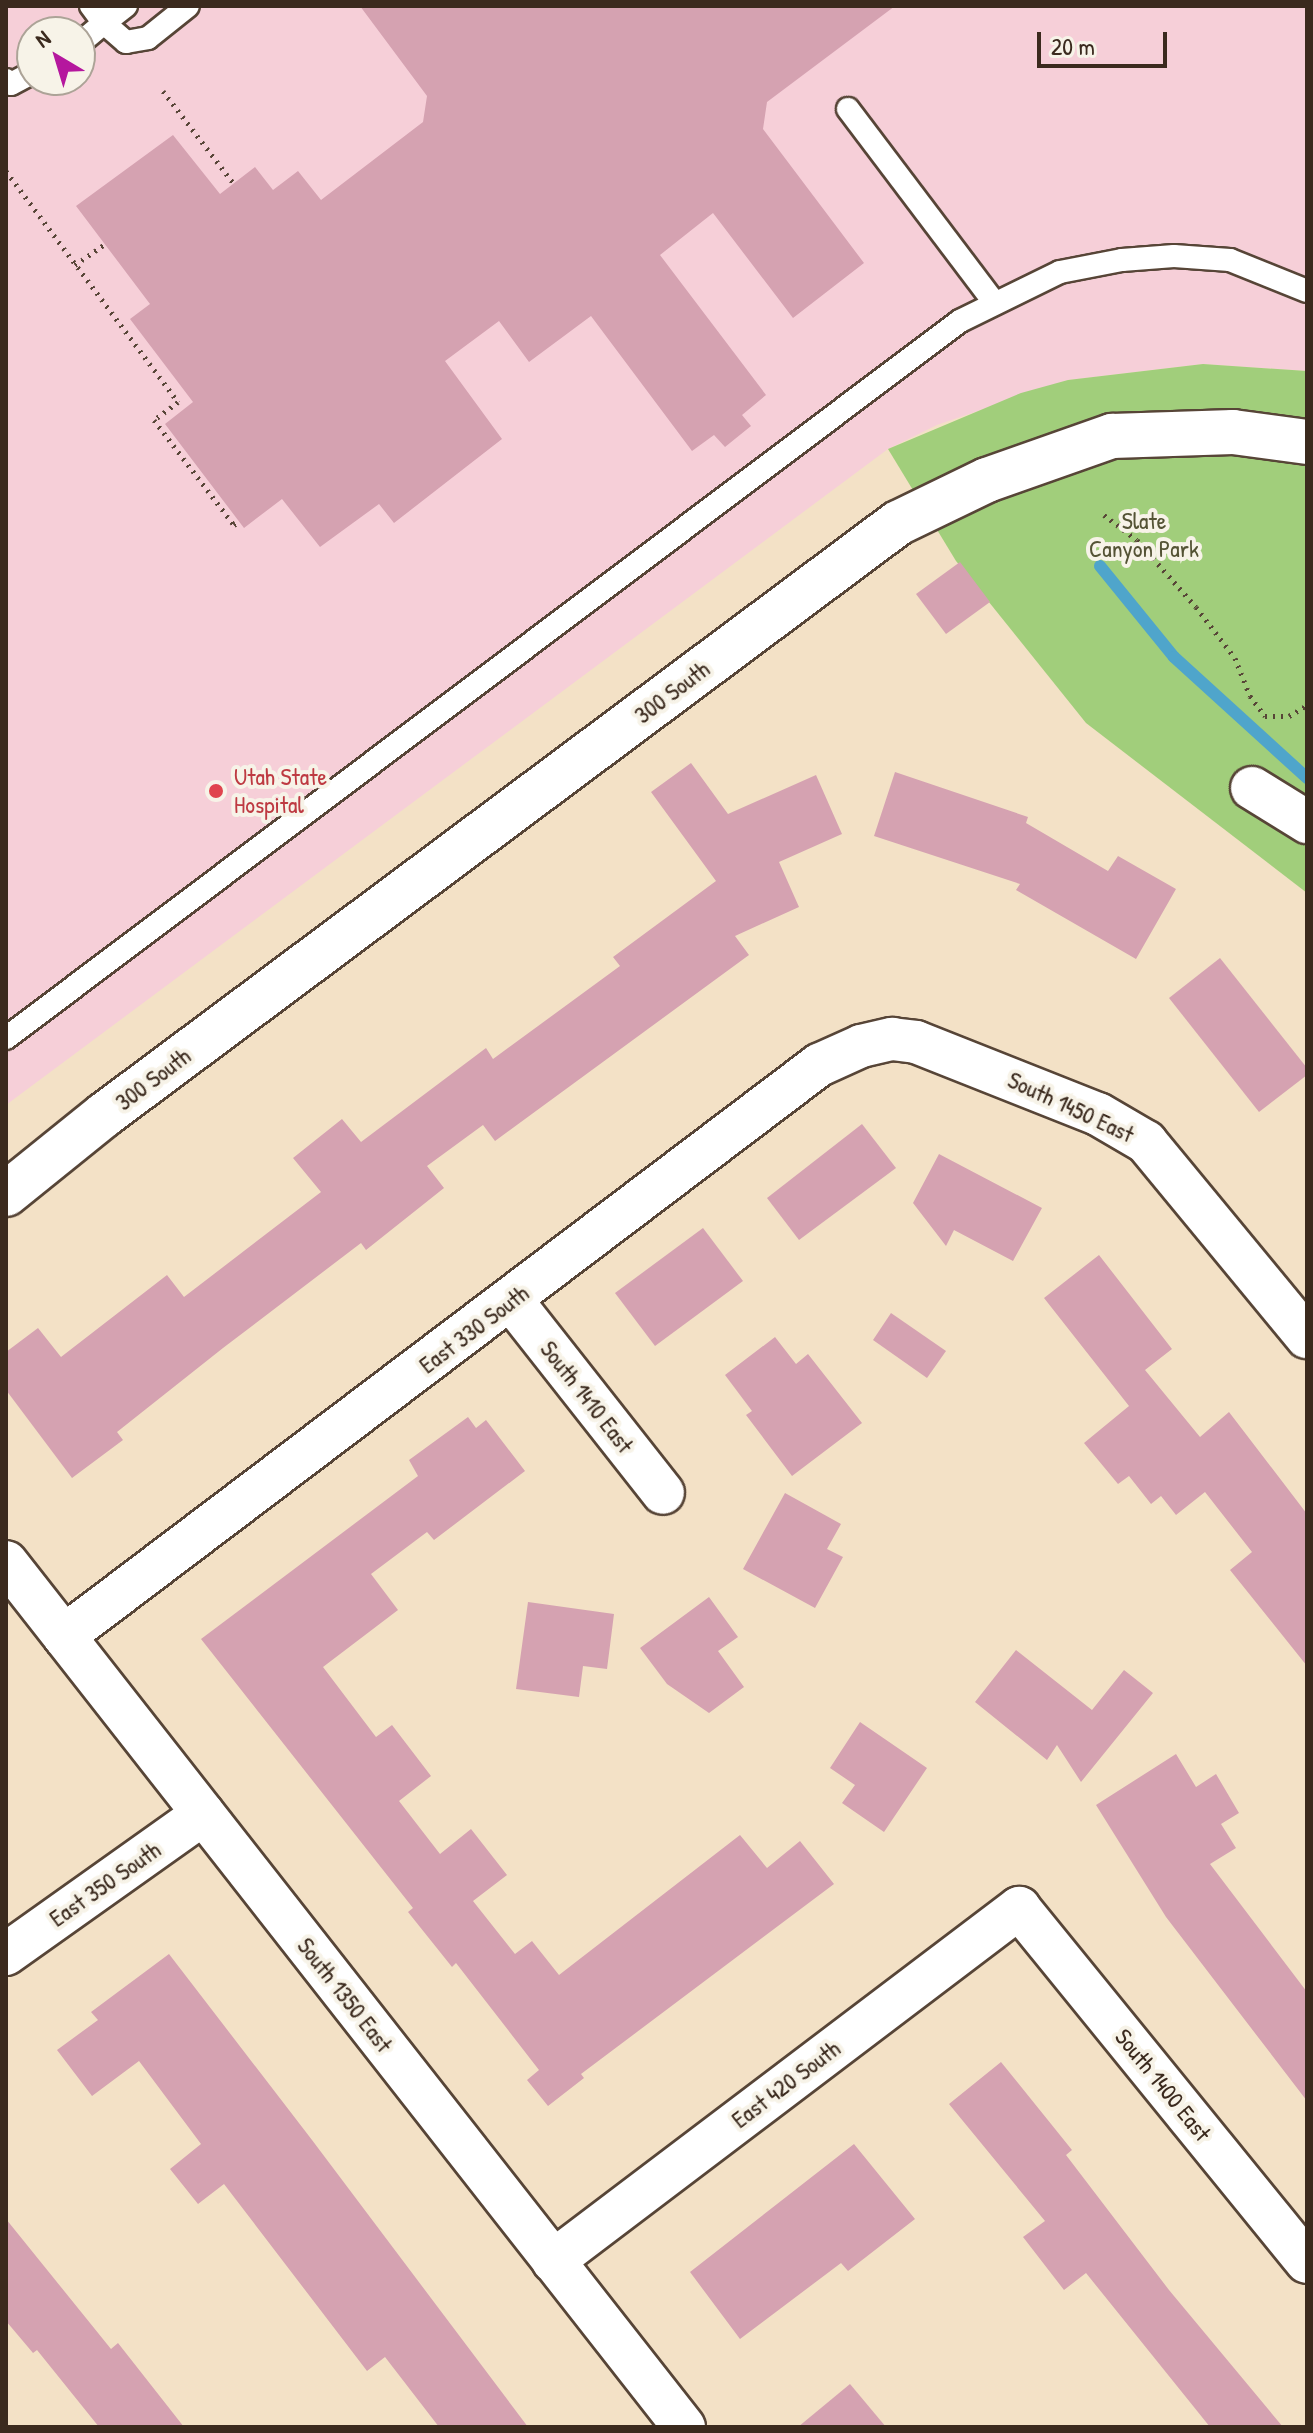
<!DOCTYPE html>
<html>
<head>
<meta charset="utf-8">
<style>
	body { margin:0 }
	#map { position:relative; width:1313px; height:2433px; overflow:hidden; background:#f3e1c6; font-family:"Patrick Hand",sans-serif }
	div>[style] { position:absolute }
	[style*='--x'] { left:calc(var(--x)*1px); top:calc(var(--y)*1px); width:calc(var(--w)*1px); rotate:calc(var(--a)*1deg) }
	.built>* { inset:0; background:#f6cfd8 }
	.green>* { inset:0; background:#a1ce7b }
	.stream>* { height:12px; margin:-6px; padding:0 6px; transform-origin:6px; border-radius:6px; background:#4fa5cb }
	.building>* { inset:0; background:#d5a2b1 }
	.path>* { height:5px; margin-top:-2.5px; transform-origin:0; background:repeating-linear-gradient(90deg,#574537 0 2px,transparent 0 8px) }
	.roads { filter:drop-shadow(2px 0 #574537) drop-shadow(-2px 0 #574537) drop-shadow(0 2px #574537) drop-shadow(0 -2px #574537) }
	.service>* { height:22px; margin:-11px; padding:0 11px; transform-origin:11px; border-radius:11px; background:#fff }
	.minor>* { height:42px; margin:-21px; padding:0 21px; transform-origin:21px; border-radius:21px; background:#fff }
	.tertiary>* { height:44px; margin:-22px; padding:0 22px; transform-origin:22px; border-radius:22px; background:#fff }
	.dots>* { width:22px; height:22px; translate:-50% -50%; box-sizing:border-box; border:4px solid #f7f3e8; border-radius:50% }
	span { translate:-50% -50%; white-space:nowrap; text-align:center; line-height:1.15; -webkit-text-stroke:8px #f7f3e8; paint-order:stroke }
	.park-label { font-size:24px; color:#545335 }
	.street-label { font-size:24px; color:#3b2a1e }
	.health-label { font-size:24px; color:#be3a42 }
	.left { translate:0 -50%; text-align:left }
	.frame { position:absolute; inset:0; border:8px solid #3b2a1e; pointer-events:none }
	.north { position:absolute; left:16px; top:16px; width:80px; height:80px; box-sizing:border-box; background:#f7f3e8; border:2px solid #aca397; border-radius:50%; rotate:322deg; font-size:22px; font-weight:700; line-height:32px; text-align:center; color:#3b2a1e }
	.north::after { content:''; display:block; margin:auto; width:28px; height:36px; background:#b5179e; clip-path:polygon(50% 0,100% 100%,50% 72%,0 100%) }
	.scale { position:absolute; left:1037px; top:32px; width:130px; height:36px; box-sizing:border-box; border:4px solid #3b2a1e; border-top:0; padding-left:10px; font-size:24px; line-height:28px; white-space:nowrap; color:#3b2a1e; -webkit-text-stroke:6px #f7f3e8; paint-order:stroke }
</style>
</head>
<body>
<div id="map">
	<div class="built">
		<div style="clip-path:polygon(evenodd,6px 6px,1307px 6px,1307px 371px,1203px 364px,1068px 380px,937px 425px,888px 449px,6px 1105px,6px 6px,32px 32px,80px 32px,80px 80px,32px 80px,32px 32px)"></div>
	</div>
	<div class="green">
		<div style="clip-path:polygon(1203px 364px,1307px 371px,1307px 893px,1086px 723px,956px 561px,888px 449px,1021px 393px,1068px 380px)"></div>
	</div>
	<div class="stream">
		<div style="--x:1100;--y:566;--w:117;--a:50.9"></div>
		<div style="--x:1174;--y:657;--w:180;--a:42.3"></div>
	</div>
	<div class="building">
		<div style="clip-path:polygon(360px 6px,895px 6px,767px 102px,763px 129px,864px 263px,793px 318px,713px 213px,660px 255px,766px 395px,742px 415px,751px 426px,725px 447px,714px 435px,692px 451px,591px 316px,529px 362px,499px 321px,445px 361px,502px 439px,394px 523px,379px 504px,320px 547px,282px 499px,244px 528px,165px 424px,193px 402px,130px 319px,150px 304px,76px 206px,173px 135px,220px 194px,255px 167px,273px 190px,298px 171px,321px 200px,423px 122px,427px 96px)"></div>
		<div style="clip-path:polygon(960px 562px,990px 602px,946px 634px,916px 594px)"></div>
		<div style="clip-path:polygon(691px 763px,728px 814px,816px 775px,842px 834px,779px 862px,799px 907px,735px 936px,749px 955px,495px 1141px,483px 1125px,427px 1166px,444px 1188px,366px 1250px,361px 1243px,223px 1348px,117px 1432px,123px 1440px,72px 1478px,6px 1390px,6px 1352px,38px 1328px,61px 1357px,167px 1275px,184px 1297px,321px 1192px,293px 1158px,342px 1119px,361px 1142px,486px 1048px,493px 1059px,620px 966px,613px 957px,716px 881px,651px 792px)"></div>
		<div style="clip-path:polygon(895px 772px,1028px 817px,1026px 823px,1108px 871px,1118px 856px,1176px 889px,1136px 959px,1016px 890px,1020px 884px,874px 836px)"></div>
		<div style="clip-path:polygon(1220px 958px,1307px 1068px,1307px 1075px,1259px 1112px,1169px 998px)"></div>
		<div style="clip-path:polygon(862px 1124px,896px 1168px,799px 1240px,767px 1198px)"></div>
		<div style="clip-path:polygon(939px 1154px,1042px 1208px,1013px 1261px,954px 1230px,946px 1246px,913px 1203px)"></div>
		<div style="clip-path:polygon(703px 1228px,743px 1281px,655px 1346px,615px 1293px)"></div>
		<div style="clip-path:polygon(1099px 1255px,1172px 1349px,1145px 1370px,1200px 1437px,1229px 1412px,1307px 1514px,1307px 1666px,1230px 1570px,1252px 1552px,1205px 1492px,1176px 1515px,1161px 1496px,1151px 1504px,1129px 1476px,1118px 1484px,1084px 1443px,1129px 1406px,1044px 1298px)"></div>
		<div style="clip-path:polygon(891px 1313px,946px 1351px,927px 1378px,873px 1340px)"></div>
		<div style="clip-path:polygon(775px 1337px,796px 1364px,808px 1354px,862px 1423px,792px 1476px,746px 1415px,752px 1411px,725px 1375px)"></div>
		<div style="clip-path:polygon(468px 1417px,476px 1428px,486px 1420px,525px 1471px,434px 1540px,427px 1532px,371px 1574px,398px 1610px,323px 1667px,376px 1737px,392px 1725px,431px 1776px,399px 1801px,440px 1854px,471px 1829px,507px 1875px,473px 1901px,515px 1954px,532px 1941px,559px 1975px,740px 1835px,767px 1868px,800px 1841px,834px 1884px,581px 2074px,584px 2078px,548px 2106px,527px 2080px,539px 2070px,456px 1963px,452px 1967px,408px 1912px,413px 1908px,201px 1639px,418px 1476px,409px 1460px)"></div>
		<div style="clip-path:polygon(785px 1493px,841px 1524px,827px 1549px,843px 1557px,815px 1608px,743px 1569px)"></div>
		<div style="clip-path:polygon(709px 1597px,738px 1637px,718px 1651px,744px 1687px,709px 1713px,667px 1684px,640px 1648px)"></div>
		<div style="clip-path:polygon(528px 1602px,614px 1614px,607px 1669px,583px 1666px,579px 1697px,516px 1689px)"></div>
		<div style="clip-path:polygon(1016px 1650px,1092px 1710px,1124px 1670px,1153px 1693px,1081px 1782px,1057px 1745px,1047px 1760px,975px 1702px)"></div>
		<div style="clip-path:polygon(860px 1722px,927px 1768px,884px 1832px,842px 1803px,855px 1785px,830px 1768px)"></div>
		<div style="clip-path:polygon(1176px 1754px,1196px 1787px,1216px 1774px,1239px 1813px,1221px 1824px,1236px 1848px,1210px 1864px,1307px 1992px,1307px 2101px,1166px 1917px,1096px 1805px)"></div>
		<div style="clip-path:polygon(169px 1954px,312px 2140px,528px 2427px,439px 2427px,385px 2357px,367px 2371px,224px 2184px,198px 2204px,170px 2169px,201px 2144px,139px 2061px,92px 2096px,57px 2050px,98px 2020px,91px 2012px)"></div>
		<div style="clip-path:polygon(1001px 2062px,1072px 2150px,1066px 2155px,1169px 2290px,1283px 2427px,1210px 2427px,1086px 2273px,1064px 2290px,1023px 2237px,1045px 2221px,949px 2104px)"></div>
		<div style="clip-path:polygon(854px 2144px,915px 2219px,848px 2271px,841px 2263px,740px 2339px,690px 2272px)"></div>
		<div style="clip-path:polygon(6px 2219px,111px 2349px,118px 2343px,184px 2427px,99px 2427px,37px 2350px,33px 2353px,6px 2321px)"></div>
		<div style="clip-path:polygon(850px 2384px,886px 2427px,798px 2427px)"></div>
	</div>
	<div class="path">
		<div style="--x:163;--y:91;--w:117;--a:52.6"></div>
		<div style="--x:6;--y:171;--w:288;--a:53.3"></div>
		<div style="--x:178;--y:402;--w:30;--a:143"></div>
		<div style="--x:154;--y:420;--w:132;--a:52.7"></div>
		<div style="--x:234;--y:525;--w:7;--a:-34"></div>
		<div style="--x:75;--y:265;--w:37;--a:-35"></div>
		<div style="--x:1104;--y:515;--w:41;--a:37.1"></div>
		<div style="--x:1137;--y:540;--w:89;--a:48.6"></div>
		<div style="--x:1196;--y:607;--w:64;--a:52.6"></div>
		<div style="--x:1235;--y:658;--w:41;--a:68.5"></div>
		<div style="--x:1250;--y:696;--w:25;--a:53"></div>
		<div style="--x:1265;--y:716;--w:24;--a:0"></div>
		<div style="--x:1289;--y:716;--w:21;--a:-31"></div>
	</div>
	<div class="roads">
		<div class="service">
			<div style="--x:91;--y:6;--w:21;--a:53"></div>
			<div style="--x:104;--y:23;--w:28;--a:-38"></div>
			<div style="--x:80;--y:43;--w:31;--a:-40"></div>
			<div style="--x:104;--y:23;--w:29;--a:41"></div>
			<div style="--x:126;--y:42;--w:22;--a:-10"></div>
			<div style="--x:148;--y:38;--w:51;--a:-38.7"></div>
			<div style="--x:6;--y:80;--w:6;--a:39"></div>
			<div style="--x:11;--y:84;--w:24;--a:-28"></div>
			<div style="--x:848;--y:109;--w:242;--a:52.9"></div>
			<div style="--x:6;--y:1038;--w:1193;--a:-36.93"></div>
			<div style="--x:960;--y:321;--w:111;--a:-26.1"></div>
			<div style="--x:1060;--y:272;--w:63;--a:-11"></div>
			<div style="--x:1122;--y:260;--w:52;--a:-4.4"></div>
			<div style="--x:1174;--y:256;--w:56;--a:4.1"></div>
			<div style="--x:1230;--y:260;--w:83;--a:21.9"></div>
		</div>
		<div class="minor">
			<div style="--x:1252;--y:788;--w:65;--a:31.7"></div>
			<div style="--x:512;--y:1301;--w:244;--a:51.8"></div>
			<div style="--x:6;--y:1562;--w:1099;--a:51.91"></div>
			<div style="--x:64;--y:1636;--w:947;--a:-37.1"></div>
			<div style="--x:819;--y:1065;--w:46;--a:-24.3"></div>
			<div style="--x:861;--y:1046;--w:32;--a:-13"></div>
			<div style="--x:892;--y:1039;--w:24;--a:7"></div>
			<div style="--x:916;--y:1042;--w:196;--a:21.6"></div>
			<div style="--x:1098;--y:1114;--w:56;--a:30.3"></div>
			<div style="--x:1146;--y:1142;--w:253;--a:50.5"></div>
			<div style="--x:6;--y:1954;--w:242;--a:-35.4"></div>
			<div style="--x:553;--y:2261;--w:585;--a:-37.14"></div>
			<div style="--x:1019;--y:1908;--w:456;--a:50.9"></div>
		</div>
		<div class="tertiary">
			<div style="--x:6;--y:1194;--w:126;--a:-38.9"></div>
			<div style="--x:104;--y:1115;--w:990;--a:-36.71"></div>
			<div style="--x:898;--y:523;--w:99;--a:-25.8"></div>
			<div style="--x:987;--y:480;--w:133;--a:-19.4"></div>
			<div style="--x:1112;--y:436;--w:121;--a:-1.9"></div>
			<div style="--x:1233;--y:432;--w:75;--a:7.7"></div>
		</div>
	</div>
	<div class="dots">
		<div style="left:216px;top:791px;background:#e0444e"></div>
	</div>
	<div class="park-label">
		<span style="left:1144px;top:535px">Slate<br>Canyon Park</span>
	</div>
	<div class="street-label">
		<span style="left:672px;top:692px;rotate:-37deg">300 South</span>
		<span style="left:153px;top:1079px;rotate:-37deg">300 South</span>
		<span style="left:1071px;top:1107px;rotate:25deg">South 1450 East</span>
		<span style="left:474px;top:1329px;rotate:-37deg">East 330 South</span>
		<span style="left:587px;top:1397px;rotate:52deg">South 1410 East</span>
		<span style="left:105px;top:1884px;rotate:-35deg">East 350 South</span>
		<span style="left:345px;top:1995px;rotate:52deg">South 1350 East</span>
		<span style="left:786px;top:2084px;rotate:-37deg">East 420 South</span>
		<span style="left:1163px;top:2085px;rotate:51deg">South 1400 East</span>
	</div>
	<div class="health-label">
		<span class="left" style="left:234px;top:791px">Utah State<br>Hospital</span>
	</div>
	<div class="frame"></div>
	<div class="north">N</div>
	<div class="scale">20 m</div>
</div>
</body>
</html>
